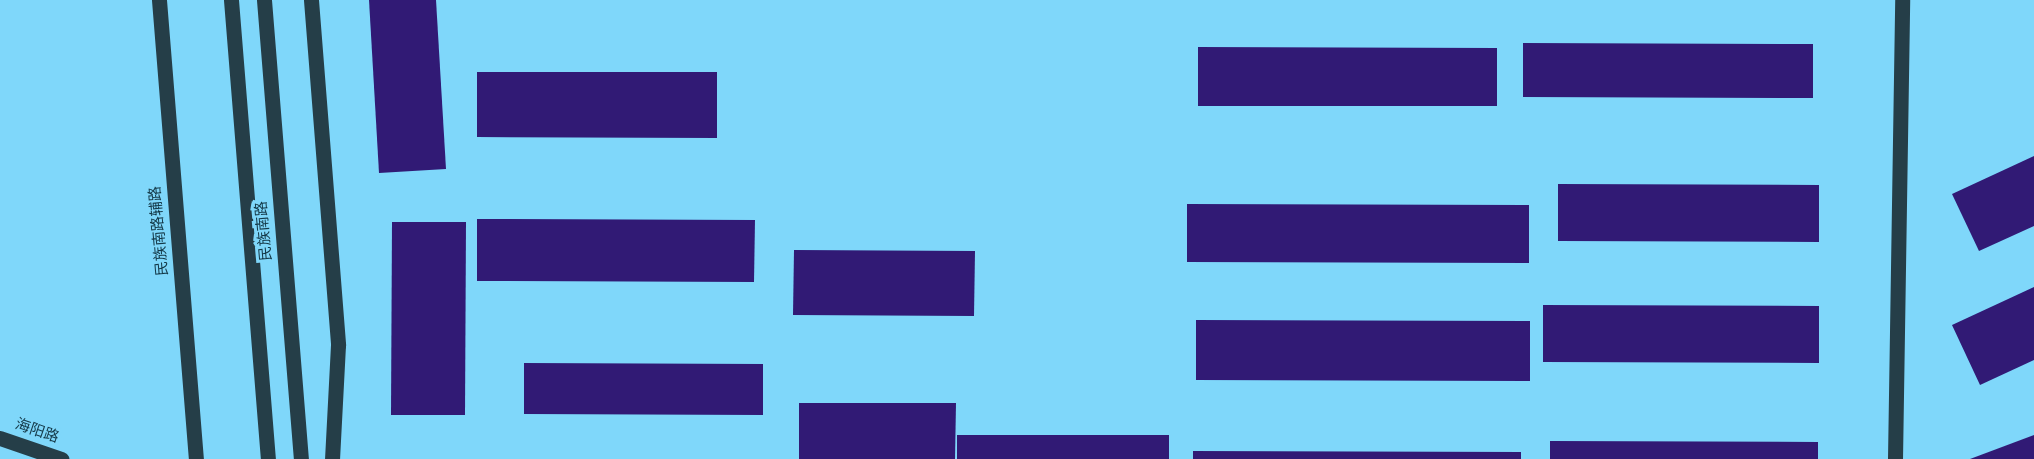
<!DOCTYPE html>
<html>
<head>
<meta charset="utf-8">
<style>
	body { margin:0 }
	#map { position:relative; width:2034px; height:459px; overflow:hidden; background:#7fd7fa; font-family:"Varela Round","Noto Sans SC",sans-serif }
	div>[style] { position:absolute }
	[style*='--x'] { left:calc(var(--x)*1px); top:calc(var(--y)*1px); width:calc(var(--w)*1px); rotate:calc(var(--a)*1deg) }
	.building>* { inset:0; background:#311a75 }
	.major>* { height:15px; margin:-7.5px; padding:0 7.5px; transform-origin:7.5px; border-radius:7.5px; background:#253e48 }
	span { translate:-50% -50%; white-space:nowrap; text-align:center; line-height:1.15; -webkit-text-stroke:6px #7fd7fa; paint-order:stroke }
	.street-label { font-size:15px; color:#143948 }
</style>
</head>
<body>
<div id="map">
	<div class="building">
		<div style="clip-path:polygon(369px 0,436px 0,446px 169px,379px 173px)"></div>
		<div style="clip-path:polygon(1523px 43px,1813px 44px,1813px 98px,1523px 97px)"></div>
		<div style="clip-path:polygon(1198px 47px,1497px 48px,1497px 106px,1198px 106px)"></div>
		<div style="clip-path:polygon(477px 72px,717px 72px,717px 138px,477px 137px)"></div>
		<div style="clip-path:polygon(2034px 156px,2034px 226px,1979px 251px,1952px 194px)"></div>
		<div style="clip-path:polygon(1558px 184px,1819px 185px,1819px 242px,1558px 241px)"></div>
		<div style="clip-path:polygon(1187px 204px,1529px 205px,1529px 263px,1187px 262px)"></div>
		<div style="clip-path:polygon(477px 219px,755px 220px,754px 282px,477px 281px)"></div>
		<div style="clip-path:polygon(392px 222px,466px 222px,465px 415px,391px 415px)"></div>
		<div style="clip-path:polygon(794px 250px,975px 251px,974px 316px,793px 315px)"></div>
		<div style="clip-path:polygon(2034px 287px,2034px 360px,1980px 385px,1952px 325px)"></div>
		<div style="clip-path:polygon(1543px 305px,1819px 306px,1819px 363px,1543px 362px)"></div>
		<div style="clip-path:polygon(1196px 320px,1530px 321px,1530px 381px,1196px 380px)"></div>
		<div style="clip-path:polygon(524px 363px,763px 364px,763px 415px,524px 414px)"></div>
		<div style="clip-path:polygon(799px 403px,956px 403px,955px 459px,799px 459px)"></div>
		<div style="clip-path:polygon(957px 435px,1169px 435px,1169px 459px,957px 459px)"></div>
		<div style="clip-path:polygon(2034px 435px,2034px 459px,1970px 459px)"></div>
		<div style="clip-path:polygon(1550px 441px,1818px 442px,1818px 459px,1550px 459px)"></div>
		<div style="clip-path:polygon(1193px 451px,1521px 452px,1521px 459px,1193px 459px)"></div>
	</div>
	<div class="major">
		<div style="--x:159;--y:0;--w:460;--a:85.4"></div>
		<div style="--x:231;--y:0;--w:460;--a:85.4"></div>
		<div style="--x:264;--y:0;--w:460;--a:85.4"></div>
		<div style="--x:311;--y:0;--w:346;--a:85.5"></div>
		<div style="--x:338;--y:345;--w:114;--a:93"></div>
		<div style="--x:0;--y:438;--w:65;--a:19"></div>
		<div style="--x:1895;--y:459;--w:459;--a:-89.1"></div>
	</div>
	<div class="street-label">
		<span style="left:159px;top:231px;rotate:-95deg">民族南路辅路</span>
		<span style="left:264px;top:231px;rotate:-95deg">民族南路</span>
		<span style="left:37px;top:431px;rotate:19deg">海阳路</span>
	</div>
</div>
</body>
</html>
